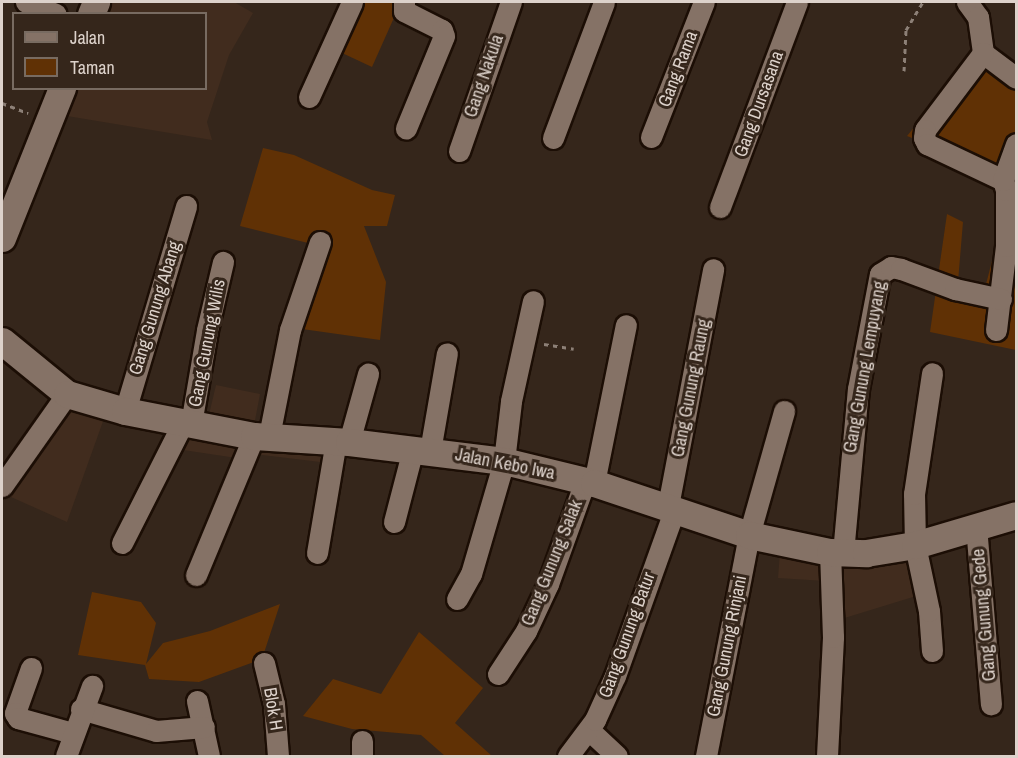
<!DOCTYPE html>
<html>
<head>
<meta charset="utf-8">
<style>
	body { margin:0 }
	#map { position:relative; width:1018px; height:758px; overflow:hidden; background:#35261b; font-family:"Archivo Narrow",sans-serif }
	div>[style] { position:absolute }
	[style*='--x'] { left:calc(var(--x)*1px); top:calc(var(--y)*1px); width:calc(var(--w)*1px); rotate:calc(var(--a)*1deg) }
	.built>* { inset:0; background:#412c1e }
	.green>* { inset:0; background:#603105 }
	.path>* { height:3px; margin-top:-1.5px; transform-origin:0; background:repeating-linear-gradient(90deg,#8d8077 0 4.5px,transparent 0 9px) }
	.roads { filter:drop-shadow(2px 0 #1c0e05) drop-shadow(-2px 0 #1c0e05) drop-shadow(0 2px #1c0e05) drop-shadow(0 -2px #1c0e05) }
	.minor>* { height:21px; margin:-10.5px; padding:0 10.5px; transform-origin:10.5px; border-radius:10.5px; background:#857266 }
	.tertiary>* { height:27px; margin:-13.5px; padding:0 13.5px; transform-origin:13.5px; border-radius:13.5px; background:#857266 }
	span { translate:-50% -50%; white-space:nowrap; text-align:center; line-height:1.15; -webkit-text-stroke:6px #35261b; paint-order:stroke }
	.street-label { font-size:18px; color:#ddd2cb }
	.frame { position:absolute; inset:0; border:3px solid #ddd2cb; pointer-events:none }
	.legend { position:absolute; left:12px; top:12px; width:195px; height:78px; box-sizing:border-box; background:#35261b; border:2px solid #786b61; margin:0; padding:8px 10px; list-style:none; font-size:18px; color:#ddd2cb }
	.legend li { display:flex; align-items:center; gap:12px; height:30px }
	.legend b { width:30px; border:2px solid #786b61 }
</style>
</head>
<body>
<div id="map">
	<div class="built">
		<div style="clip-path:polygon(93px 2px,234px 2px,253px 13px,229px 55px,207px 122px,212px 140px,49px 113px,58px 89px,206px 88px,206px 14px,87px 13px)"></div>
		<div style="clip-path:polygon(216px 385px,260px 394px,253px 431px,342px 438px,337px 464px,245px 453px,243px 459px,170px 448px,207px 423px)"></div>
		<div style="clip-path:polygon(52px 406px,106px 413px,67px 522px,2px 493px)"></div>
		<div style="clip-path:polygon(912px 545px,926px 593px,825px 624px,826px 581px,778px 578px,780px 552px)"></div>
	</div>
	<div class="green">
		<div style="clip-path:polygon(344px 2px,401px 2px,372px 67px,325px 45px)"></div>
		<div style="clip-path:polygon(979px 48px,1016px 69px,1016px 350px,930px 332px,947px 214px,963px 222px,958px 282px,985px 288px,998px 238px,996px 171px,907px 136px)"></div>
		<div style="clip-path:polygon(263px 148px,294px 155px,372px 190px,395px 195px,387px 226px,364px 226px,386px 282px,380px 340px,295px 328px,312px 244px,240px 226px)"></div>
		<div style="clip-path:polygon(92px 592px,141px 602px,156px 623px,146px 664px,163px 643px,210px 631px,280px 604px,262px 659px,199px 682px,149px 679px,145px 665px,78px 655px)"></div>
		<div style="clip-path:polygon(419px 632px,483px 688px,455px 723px,492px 756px,445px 756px,421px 735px,352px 729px,303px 716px,333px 679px,381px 694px)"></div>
	</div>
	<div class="path">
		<div style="--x:904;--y:71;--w:41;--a:-87.2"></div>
		<div style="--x:906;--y:30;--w:33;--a:-59"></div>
		<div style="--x:2;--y:103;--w:28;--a:21"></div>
		<div style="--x:544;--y:344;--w:30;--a:9"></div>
	</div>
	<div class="roads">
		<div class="minor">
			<div style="--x:26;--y:2;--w:32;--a:22"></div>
			<div style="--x:404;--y:2;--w:9;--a:90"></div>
			<div style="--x:404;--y:11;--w:42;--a:26.6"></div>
			<div style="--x:442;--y:30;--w:6;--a:72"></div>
			<div style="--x:444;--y:36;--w:100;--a:112.4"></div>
			<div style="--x:967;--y:2;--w:19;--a:54"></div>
			<div style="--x:978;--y:17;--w:36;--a:82"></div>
			<div style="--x:983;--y:53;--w:41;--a:37.1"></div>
			<div style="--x:983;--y:53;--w:96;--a:127"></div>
			<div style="--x:925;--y:130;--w:8;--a:97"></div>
			<div style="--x:924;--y:138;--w:7;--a:63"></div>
			<div style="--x:927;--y:144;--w:84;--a:25.3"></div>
			<div style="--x:309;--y:97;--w:104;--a:-65.6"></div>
			<div style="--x:651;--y:137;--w:145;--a:-68.6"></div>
			<div style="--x:553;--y:138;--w:145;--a:-69.4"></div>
			<div style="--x:459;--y:151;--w:158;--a:-70.8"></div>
			<div style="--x:720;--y:207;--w:219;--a:-69.4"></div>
			<div style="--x:996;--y:330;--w:85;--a:-83.2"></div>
			<div style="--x:1006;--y:246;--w:56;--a:-90"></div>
			<div style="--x:1006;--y:190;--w:10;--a:-107"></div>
			<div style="--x:1003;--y:180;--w:38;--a:-70"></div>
			<div style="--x:125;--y:411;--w:214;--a:-73.4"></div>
			<div style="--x:191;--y:424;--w:95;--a:-80.3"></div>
			<div style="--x:207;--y:330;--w:70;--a:-76.8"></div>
			<div style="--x:269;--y:436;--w:108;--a:-78.8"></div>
			<div style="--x:290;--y:330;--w:93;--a:-71.2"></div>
			<div style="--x:349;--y:442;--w:71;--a:-74.4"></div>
			<div style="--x:430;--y:451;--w:99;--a:-80.2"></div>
			<div style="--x:594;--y:483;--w:161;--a:-78.6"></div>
			<div style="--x:2;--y:486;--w:113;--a:-54.8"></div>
			<div style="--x:668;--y:506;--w:241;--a:-79.2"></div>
			<div style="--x:394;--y:522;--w:75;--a:-75.4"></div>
			<div style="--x:976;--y:526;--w:179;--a:85.2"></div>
			<div style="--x:122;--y:543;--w:135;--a:-63.1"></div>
			<div style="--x:317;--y:553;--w:114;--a:-80.4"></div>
			<div style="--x:843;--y:553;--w:165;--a:-84.8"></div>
			<div style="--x:858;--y:389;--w:117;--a:-79.2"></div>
			<div style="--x:880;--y:274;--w:13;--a:-32"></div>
			<div style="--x:891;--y:267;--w:10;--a:11"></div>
			<div style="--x:901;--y:269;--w:58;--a:20.3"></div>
			<div style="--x:955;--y:289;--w:47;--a:12.3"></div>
			<div style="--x:196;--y:575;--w:151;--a:-67.4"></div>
			<div style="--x:457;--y:599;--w:29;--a:-61"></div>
			<div style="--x:471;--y:574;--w:118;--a:-73.7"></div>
			<div style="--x:504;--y:461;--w:60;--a:-83.3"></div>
			<div style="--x:511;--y:401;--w:102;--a:-77.6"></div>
			<div style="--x:932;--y:651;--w:40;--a:-94.3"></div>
			<div style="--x:929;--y:611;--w:67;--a:-102"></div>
			<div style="--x:915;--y:545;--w:51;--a:-91.1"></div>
			<div style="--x:914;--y:494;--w:122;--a:-81.5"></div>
			<div style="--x:264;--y:663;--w:42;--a:76.3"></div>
			<div style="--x:274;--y:704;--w:52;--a:85.6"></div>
			<div style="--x:31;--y:668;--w:48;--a:109.6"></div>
			<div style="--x:15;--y:713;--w:6;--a:59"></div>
			<div style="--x:18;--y:718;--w:57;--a:15.3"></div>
			<div style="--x:498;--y:674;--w:51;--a:-56.9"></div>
			<div style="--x:526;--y:631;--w:52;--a:-64.9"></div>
			<div style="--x:548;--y:584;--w:109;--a:-70.2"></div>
			<div style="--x:197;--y:701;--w:56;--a:77.7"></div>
			<div style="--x:81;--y:709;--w:78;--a:16.3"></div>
			<div style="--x:156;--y:731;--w:48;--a:-4.8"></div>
			<div style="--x:589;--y:730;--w:38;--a:43"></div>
			<div style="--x:66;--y:756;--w:75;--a:-69.6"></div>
			<div style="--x:362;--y:756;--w:15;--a:-90"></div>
			<div style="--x:568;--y:756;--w:45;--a:-53.1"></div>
			<div style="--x:595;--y:720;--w:48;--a:-65.6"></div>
			<div style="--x:615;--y:676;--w:178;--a:-70.3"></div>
			<div style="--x:706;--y:756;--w:225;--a:-79"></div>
			<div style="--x:749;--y:535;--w:129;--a:-74.2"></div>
			<div style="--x:827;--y:756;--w:119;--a:-87.1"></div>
			<div style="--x:833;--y:637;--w:85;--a:-92"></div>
		</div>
		<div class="tertiary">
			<div style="--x:91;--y:14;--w:13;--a:-67"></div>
			<div style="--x:2;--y:238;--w:162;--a:-68.2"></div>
			<div style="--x:2;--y:341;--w:84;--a:39.2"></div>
			<div style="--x:67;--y:394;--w:60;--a:16.3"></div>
			<div style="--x:125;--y:411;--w:131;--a:11"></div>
			<div style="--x:254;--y:436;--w:95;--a:3.6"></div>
			<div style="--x:349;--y:442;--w:156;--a:7"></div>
			<div style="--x:504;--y:461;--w:93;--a:13.7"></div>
			<div style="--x:594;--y:483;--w:163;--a:18.5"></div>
			<div style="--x:749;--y:535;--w:83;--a:11.9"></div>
			<div style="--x:830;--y:552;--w:36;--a:2"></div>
			<div style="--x:866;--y:553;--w:50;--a:-9.3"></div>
			<div style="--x:915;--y:545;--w:105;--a:-16.5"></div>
		</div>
	</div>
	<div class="street-label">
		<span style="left:678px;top:69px;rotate:-69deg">Gang Rama</span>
		<span style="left:484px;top:76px;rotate:-71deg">Gang Nakula</span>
		<span style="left:759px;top:104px;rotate:-70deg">Gang Dursasana</span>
		<span style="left:155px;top:308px;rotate:-73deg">Gang Gunung Abang</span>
		<span style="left:207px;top:343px;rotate:-79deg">Gang Gunung Wilis</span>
		<span style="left:865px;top:367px;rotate:-80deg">Gang Gunung Lempuyang</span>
		<span style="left:691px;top:388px;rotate:-79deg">Gang Gunung Raung</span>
		<span style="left:505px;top:464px;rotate:11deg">Jalan Kebo Iwa</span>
		<span style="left:552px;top:563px;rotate:-68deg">Gang Gunung Salak</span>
		<span style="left:984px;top:615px;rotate:-95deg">Gang Gunung Gede</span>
		<span style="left:627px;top:635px;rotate:-70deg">Gang Gunung Batur</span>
		<span style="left:727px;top:646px;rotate:-79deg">Gang Gunung Rinjani</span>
		<span style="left:273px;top:709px;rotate:81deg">Blok H</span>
	</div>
	<div class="frame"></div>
	<ul class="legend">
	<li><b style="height:8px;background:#857266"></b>Jalan</li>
	<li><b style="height:16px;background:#603105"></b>Taman</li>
	</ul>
</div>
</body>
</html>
